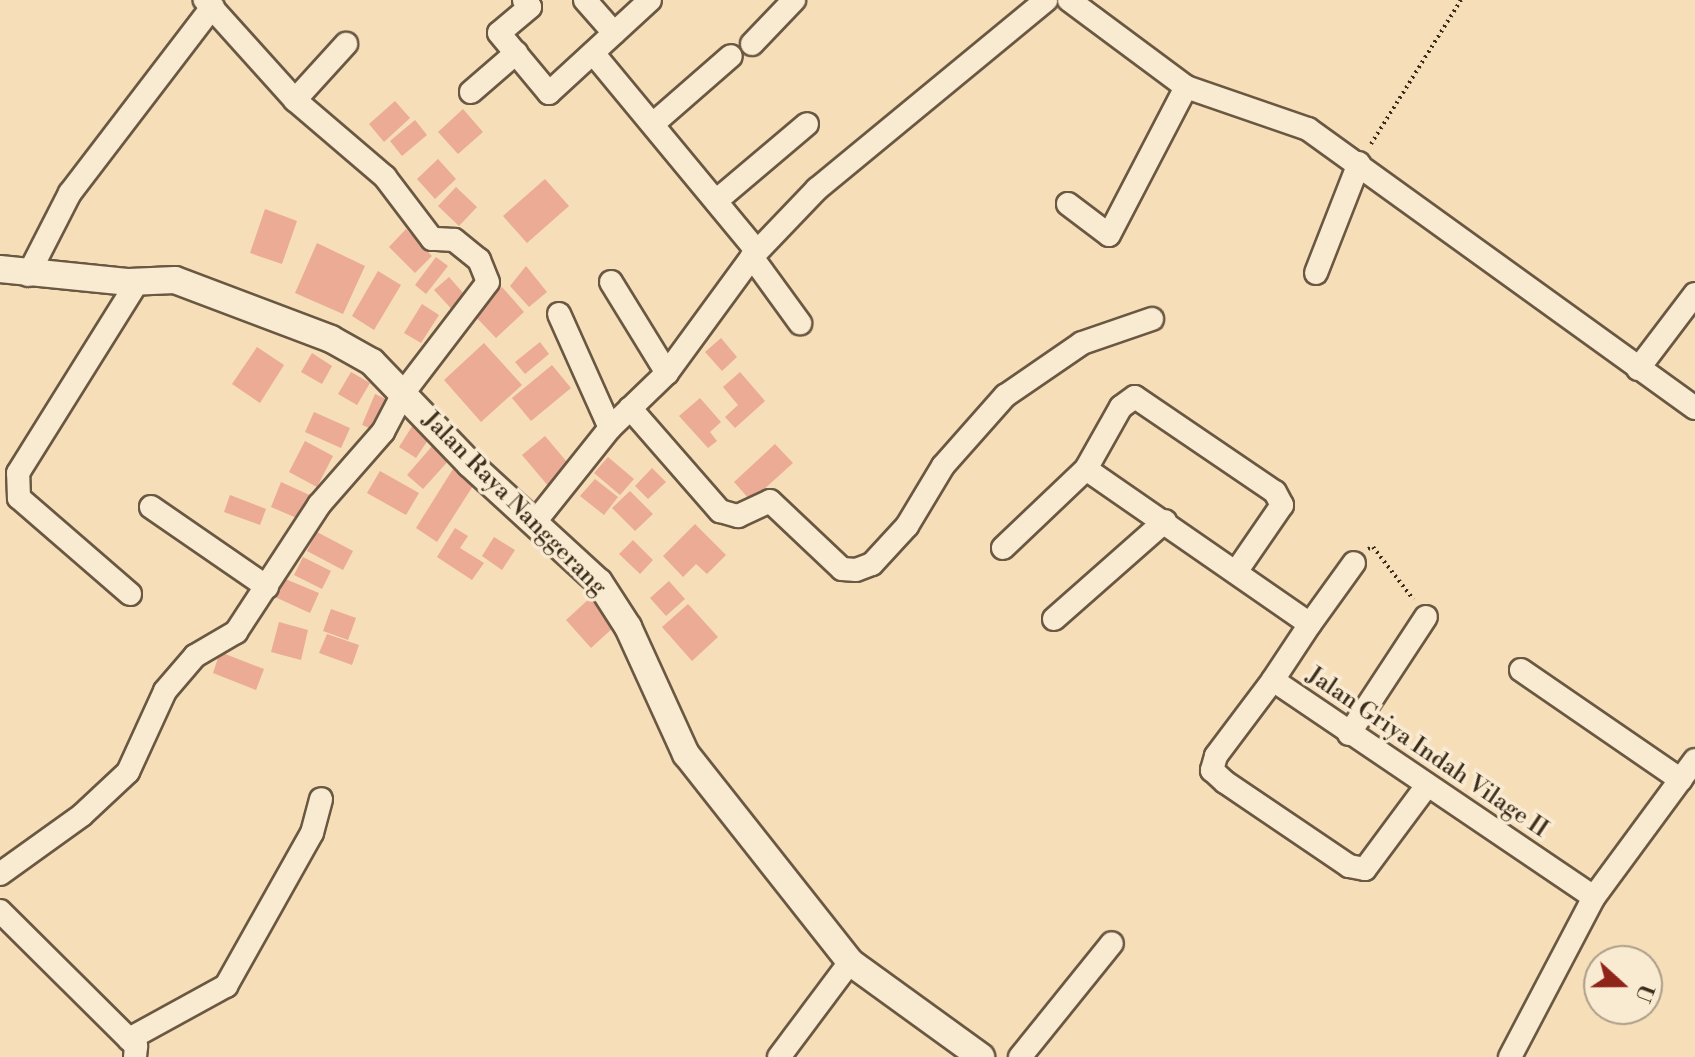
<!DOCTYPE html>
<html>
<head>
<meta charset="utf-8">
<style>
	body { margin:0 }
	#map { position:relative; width:1695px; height:1057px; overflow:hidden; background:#f6deb9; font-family:"Libre Bodoni",serif }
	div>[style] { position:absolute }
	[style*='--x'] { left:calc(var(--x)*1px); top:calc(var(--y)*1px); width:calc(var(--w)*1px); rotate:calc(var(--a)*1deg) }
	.building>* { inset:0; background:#ebab94 }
	.path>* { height:4px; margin-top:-2px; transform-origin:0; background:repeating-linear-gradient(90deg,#3c2c1b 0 2px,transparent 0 6px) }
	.roads { filter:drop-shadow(2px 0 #6a5842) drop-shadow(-2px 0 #6a5842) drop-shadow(0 2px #6a5842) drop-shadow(0 -2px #6a5842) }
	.minor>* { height:22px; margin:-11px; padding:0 11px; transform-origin:11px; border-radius:11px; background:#f9ead2 }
	.tertiary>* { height:26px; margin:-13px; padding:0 13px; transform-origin:13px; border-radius:13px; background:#f9ead2 }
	span { translate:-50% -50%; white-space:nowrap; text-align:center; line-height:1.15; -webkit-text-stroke:7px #f9ead2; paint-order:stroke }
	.street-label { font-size:24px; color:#3c2c1b }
	.north { position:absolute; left:1583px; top:945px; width:80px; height:80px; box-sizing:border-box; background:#f9ead2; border:2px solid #ad9e89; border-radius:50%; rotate:111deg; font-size:22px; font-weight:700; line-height:32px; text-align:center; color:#3c2c1b }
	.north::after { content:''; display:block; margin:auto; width:28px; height:36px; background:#8f2418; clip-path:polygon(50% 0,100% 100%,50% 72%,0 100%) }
</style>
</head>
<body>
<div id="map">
	<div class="building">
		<div style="clip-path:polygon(395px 101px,410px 118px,384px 142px,369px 124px)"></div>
		<div style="clip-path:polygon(463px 109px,483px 132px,458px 154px,438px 132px)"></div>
		<div style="clip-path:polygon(415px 120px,427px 135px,402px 156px,390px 141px)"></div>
		<div style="clip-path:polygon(438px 159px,456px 179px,435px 199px,417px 179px)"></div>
		<div style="clip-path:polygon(545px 179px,569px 206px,527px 243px,503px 216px)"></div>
		<div style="clip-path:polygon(456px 187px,477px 207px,459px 226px,438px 206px)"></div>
		<div style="clip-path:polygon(265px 209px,297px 221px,282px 264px,250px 253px)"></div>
		<div style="clip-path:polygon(406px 229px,432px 256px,415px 273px,389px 247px)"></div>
		<div style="clip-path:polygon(317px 243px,365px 266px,343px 314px,295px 293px)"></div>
		<div style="clip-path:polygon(436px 257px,448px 266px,426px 294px,415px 285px)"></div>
		<div style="clip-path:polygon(526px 266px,547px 292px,529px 307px,510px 286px)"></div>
		<div style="clip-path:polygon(378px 271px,401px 285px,374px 330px,352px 316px)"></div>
		<div style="clip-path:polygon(449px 277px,472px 303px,458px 316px,434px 290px)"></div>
		<div style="clip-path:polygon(502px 287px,524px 312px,496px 338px,473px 314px)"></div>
		<div style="clip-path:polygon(422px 304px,439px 315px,421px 343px,404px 333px)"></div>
		<div style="clip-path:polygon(721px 338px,737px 357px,722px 371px,705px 352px)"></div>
		<div style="clip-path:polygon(540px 342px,549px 354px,525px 374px,515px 362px)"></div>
		<div style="clip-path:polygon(484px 343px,522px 385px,481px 422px,444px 380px)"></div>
		<div style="clip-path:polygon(257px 347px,284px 365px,260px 403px,232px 384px)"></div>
		<div style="clip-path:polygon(312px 353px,332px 366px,322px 384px,301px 372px)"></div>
		<div style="clip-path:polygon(552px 365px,571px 388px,531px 421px,512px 398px)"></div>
		<div style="clip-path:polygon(351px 372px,370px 383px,357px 405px,338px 394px)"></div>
		<div style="clip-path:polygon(740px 372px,765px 401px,735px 428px,725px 417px,738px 405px,723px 387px)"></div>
		<div style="clip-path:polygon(375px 394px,392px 402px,379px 432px,362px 425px)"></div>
		<div style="clip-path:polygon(700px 398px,721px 422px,710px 432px,717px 441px,708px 448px,679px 416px)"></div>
		<div style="clip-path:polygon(314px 412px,350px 428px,341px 448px,305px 432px)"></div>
		<div style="clip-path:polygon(418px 417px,436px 428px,416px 458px,399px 447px)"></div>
		<div style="clip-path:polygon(545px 436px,572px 468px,549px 487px,522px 455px)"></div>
		<div style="clip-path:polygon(305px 441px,333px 456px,317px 487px,289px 472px)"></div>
		<div style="clip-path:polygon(775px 444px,793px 463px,751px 501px,734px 482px)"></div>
		<div style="clip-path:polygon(433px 445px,450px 459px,423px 489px,407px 475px)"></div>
		<div style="clip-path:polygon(608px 457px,634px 479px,620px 495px,594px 473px)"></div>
		<div style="clip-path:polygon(458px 461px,480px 475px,437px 542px,416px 528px)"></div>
		<div style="clip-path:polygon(652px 468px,666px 482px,648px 499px,635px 486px)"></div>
		<div style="clip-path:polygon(380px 471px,419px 493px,406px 515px,367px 493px)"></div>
		<div style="clip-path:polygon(595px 479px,618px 497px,604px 515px,580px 496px)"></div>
		<div style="clip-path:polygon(281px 482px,316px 498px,306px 522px,271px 507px)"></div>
		<div style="clip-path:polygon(630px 491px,653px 514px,635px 531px,612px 508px)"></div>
		<div style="clip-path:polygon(230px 495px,266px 509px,260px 525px,224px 512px)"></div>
		<div style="clip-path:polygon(695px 524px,726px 555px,707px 574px,696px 564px,683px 577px,663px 556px)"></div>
		<div style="clip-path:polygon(455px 528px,468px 536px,460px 548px,484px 563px,472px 580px,437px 557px)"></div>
		<div style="clip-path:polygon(317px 532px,353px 551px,343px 570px,307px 551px)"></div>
		<div style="clip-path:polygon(494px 537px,515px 550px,502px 570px,482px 556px)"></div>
		<div style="clip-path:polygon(633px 540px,653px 560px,640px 574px,619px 554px)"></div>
		<div style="clip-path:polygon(303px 557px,331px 571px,322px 589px,294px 575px)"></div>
		<div style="clip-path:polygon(283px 578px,319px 593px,310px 613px,275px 597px)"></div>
		<div style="clip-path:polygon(669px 581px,685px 599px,666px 616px,650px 598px)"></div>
		<div style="clip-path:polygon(590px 598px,615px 626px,591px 648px,566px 620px)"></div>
		<div style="clip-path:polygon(688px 604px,718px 637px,692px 661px,662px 627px)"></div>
		<div style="clip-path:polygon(331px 609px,356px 618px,348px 640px,323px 631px)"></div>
		<div style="clip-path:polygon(279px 622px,308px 630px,301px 660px,271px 652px)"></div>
		<div style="clip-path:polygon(327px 634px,359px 645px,352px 665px,319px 653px)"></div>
		<div style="clip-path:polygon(220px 652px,264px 669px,256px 690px,213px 673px)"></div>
	</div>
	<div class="path">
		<div style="--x:1371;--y:144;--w:170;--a:-58"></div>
		<div style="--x:1368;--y:549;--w:5;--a:-22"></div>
		<div style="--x:1373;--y:547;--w:66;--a:52.4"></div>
	</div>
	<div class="roads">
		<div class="minor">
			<div style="--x:524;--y:0;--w:9;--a:49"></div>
			<div style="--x:530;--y:7;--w:40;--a:140"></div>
			<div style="--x:499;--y:33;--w:78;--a:50.2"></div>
			<div style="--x:549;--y:93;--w:137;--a:-42.6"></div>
			<div style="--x:585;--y:0;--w:44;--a:48.7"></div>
			<div style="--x:1069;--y:0;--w:146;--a:36.6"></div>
			<div style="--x:1186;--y:87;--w:129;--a:19"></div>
			<div style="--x:1308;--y:129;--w:477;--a:35.8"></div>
			<div style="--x:752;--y:44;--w:61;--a:-46.3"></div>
			<div style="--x:593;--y:53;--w:257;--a:50.4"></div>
			<div style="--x:471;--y:92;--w:60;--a:-40.9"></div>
			<div style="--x:295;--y:100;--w:76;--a:-47.7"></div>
			<div style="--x:653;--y:124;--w:103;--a:-41.1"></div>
			<div style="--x:716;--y:201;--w:119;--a:-40.2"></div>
			<div style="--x:1068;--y:204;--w:51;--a:37.1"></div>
			<div style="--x:1109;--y:235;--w:167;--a:-62.5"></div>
			<div style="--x:752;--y:257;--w:82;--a:54"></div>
			<div style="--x:1316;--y:273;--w:118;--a:-68.6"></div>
			<div style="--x:28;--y:275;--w:92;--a:-62.9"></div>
			<div style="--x:70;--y:193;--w:235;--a:-52.6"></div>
			<div style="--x:611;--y:282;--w:107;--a:58.4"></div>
			<div style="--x:559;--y:314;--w:125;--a:65.9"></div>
			<div style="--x:1638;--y:369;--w:94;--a:-52.8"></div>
			<div style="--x:630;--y:408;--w:137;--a:48.9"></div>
			<div style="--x:720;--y:511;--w:19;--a:16"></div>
			<div style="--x:738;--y:516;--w:35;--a:-25"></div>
			<div style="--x:770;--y:501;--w:99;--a:43.4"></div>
			<div style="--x:842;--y:569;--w:14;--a:4"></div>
			<div style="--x:856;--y:570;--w:17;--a:-21"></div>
			<div style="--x:872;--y:564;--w:52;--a:-47.4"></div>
			<div style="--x:907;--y:526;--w:70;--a:-59"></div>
			<div style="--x:943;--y:466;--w:94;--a:-48.5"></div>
			<div style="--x:1005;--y:396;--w:93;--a:-34.5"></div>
			<div style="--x:1082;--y:343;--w:74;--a:-18.9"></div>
			<div style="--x:1086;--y:469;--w:272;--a:34.7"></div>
			<div style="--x:1310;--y:624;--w:67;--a:123.5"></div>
			<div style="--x:1273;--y:680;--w:387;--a:34.1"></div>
			<div style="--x:151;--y:507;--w:141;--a:34.6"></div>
			<div style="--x:535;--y:522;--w:120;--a:-51.4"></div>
			<div style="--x:610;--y:428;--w:79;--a:-44"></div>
			<div style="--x:667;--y:373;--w:144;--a:-53.8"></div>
			<div style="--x:752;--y:257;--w:94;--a:-46.3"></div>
			<div style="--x:817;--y:189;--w:297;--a:-39.5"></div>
			<div style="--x:1003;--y:548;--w:115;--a:-43.6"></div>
			<div style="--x:1086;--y:469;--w:71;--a:-60.6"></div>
			<div style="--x:1121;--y:407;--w:17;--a:-36"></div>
			<div style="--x:1135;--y:397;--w:169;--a:34.2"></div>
			<div style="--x:1275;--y:492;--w:15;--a:62"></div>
			<div style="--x:1282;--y:505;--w:81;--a:124.5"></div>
			<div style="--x:130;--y:594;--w:147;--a:-139.1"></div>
			<div style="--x:19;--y:498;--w:25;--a:-92"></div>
			<div style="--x:18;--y:473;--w:226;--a:-58"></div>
			<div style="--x:1054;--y:619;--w:148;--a:-41.4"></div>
			<div style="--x:1310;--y:624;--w:75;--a:-54.2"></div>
			<div style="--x:1521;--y:670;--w:194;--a:34.5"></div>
			<div style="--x:1273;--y:680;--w:95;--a:126.9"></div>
			<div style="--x:1216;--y:756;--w:15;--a:106"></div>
			<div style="--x:1212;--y:770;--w:18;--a:43"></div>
			<div style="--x:1225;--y:782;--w:150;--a:34.1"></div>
			<div style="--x:1349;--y:866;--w:16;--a:11"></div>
			<div style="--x:1365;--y:869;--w:102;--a:-53.4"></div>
			<div style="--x:1349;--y:734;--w:140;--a:-56.7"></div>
			<div style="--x:0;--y:874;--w:101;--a:-35.7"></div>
			<div style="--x:82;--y:815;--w:63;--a:-43.1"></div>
			<div style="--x:128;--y:772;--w:89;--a:-65.4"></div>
			<div style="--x:165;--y:691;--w:46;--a:-49.4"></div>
			<div style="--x:195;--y:656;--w:48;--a:-30.3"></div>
			<div style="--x:236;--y:632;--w:152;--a:-56.8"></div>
			<div style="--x:319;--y:505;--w:97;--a:-48.8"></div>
			<div style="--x:383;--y:432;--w:45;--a:-62.3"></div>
			<div style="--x:404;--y:392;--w:138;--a:-52.6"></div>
			<div style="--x:488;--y:282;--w:24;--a:-112"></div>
			<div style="--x:479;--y:260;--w:32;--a:-141"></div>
			<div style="--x:454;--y:240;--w:22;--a:-177"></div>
			<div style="--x:432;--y:239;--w:78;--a:-127.2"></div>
			<div style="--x:385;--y:177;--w:118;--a:-139.5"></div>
			<div style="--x:295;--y:100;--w:135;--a:-132"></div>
			<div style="--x:0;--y:911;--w:192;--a:44.8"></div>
			<div style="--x:136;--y:1046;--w:11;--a:95"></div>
			<div style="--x:129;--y:1039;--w:111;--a:-28.7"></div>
			<div style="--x:226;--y:986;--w:176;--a:-60.7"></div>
			<div style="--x:312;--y:833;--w:35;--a:-75"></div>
			<div style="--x:779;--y:1057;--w:119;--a:-53.2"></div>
			<div style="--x:1020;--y:1057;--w:146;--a:-51.1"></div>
			<div style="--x:1510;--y:1057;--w:181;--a:-62.3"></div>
			<div style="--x:1594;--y:897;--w:170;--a:-53.6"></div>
		</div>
		<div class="tertiary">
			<div style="--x:0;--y:269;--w:130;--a:5.8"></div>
			<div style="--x:129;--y:282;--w:46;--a:-2.5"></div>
			<div style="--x:175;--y:280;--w:167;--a:20.7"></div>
			<div style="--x:331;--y:339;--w:47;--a:29.3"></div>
			<div style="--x:372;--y:362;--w:141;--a:46.1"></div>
			<div style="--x:470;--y:464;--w:175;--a:42.5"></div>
			<div style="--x:599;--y:582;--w:54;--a:57.2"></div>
			<div style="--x:628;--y:627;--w:140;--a:65.5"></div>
			<div style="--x:686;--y:754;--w:265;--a:51.7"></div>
			<div style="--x:850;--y:962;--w:162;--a:35.9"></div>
		</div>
	</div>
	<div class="street-label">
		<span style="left:514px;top:504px;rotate:45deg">Jalan Raya Nanggerang</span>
		<span style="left:1427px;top:753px;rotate:34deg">Jalan Griya Indah Vilage II</span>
	</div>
	<div class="north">U</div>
</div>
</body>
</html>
